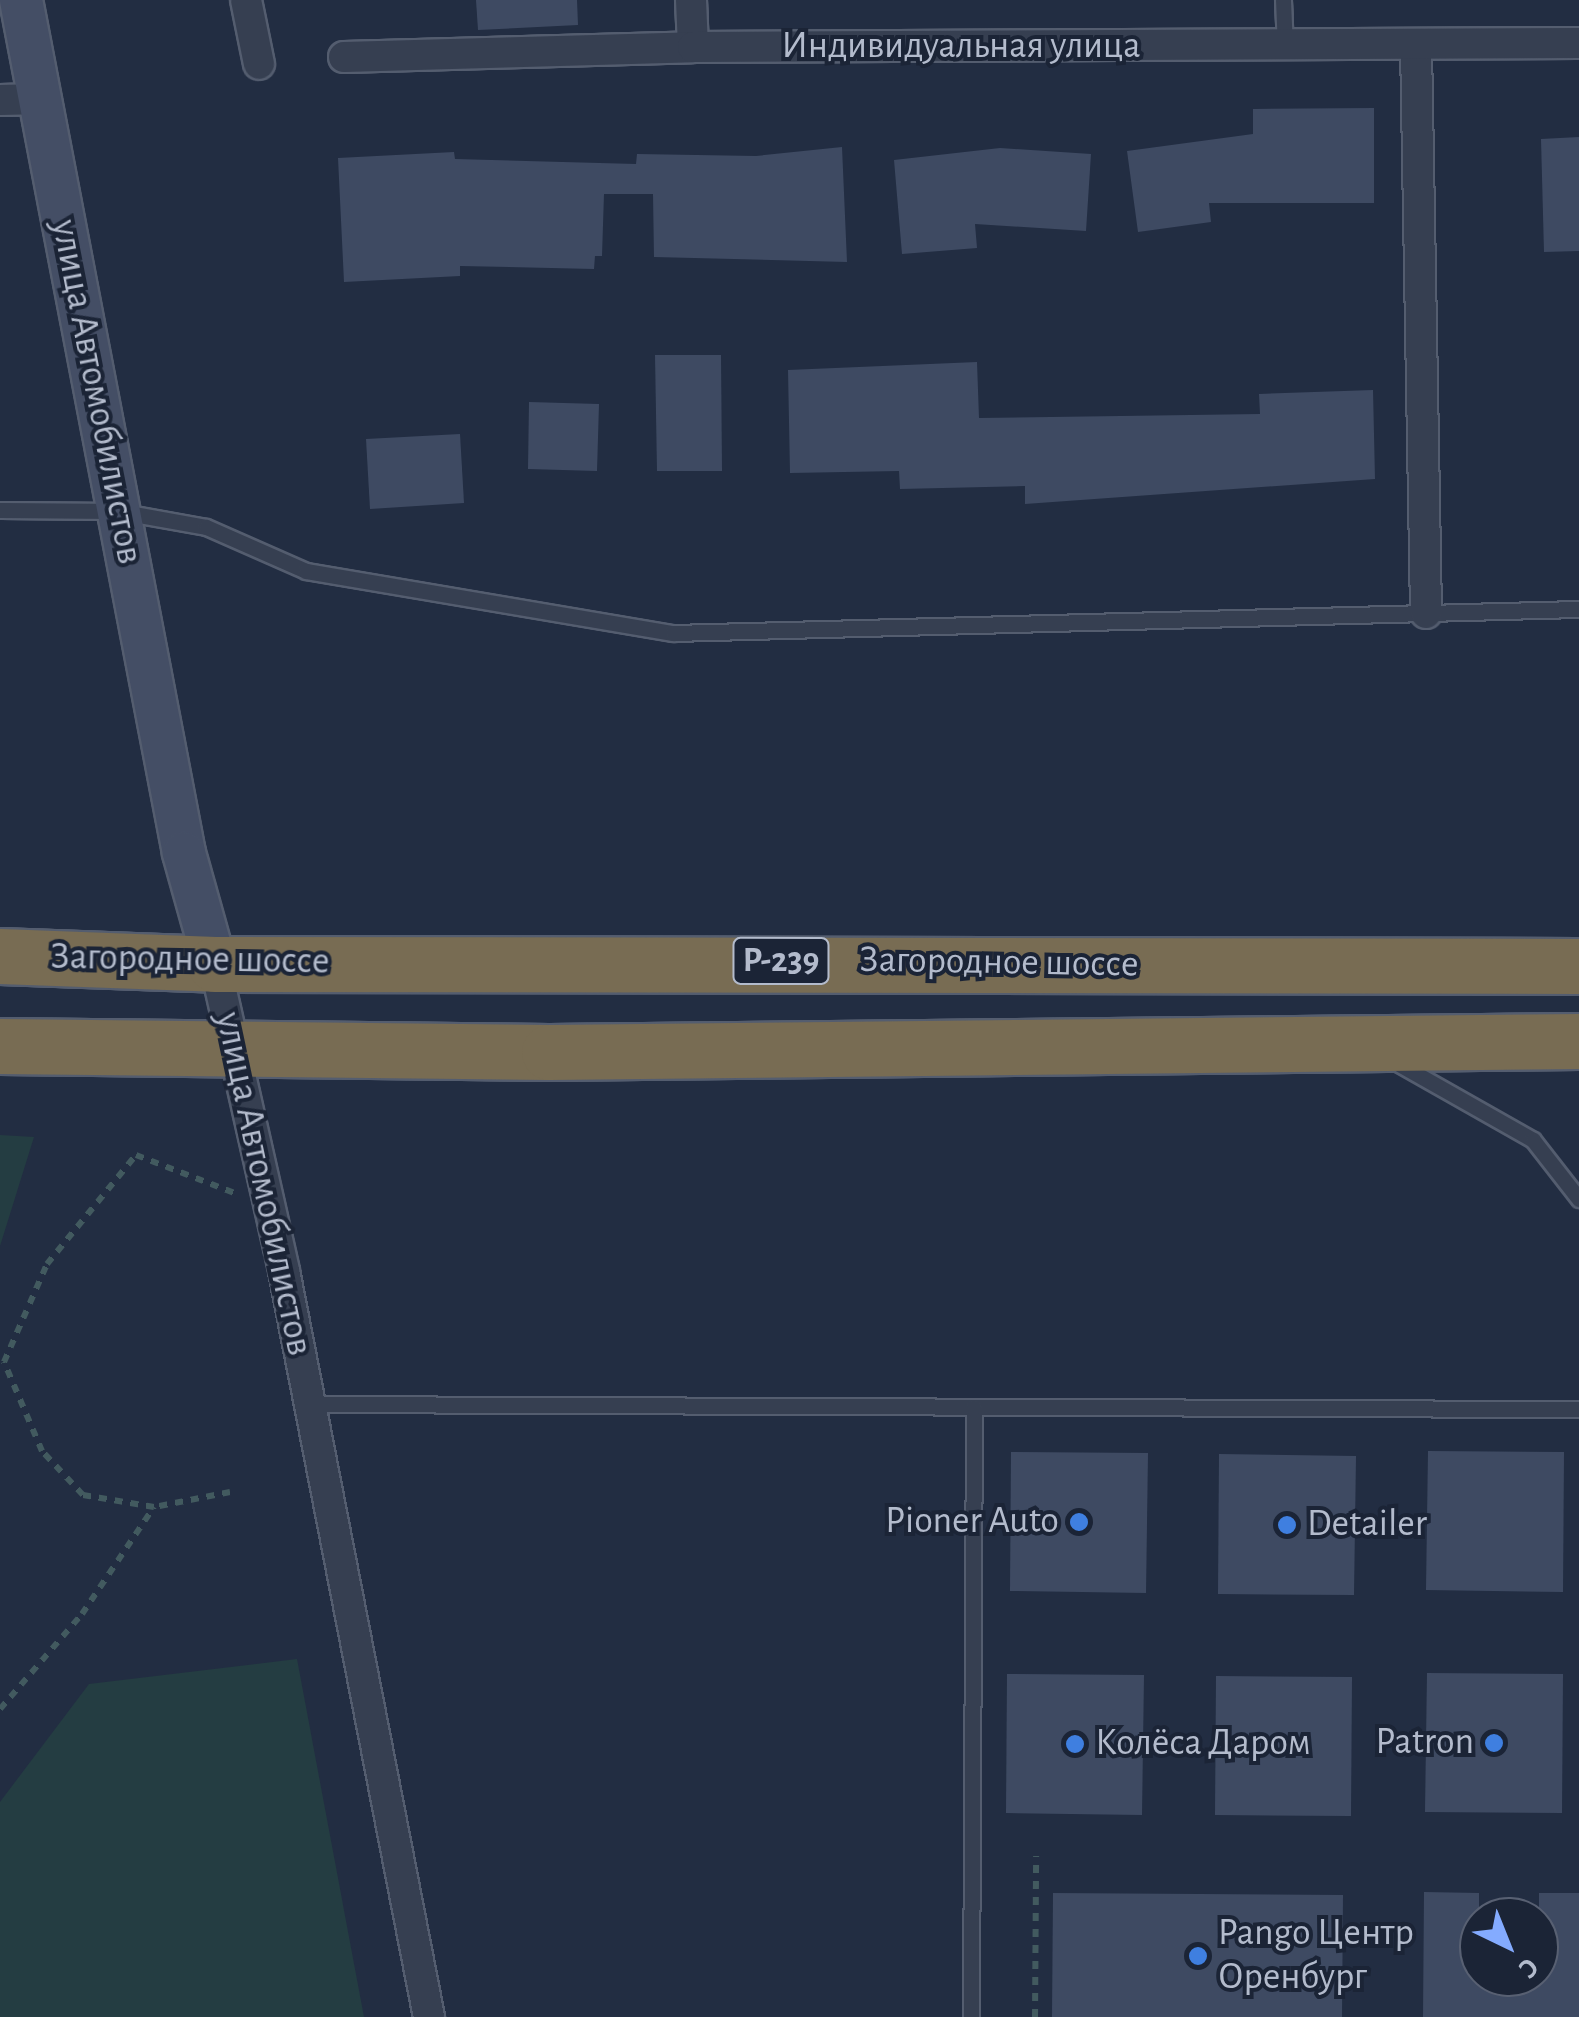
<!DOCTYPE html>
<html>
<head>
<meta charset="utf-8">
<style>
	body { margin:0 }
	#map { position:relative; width:1579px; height:2017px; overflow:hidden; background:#222d42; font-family:"Alegreya Sans",sans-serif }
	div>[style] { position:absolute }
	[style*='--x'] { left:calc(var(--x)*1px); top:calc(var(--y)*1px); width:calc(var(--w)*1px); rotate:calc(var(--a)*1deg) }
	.green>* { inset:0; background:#243d42 }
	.building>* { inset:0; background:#3e4a62 }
	.path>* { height:6px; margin-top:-3px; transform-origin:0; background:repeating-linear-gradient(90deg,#425a5f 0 8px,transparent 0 16px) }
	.roads { filter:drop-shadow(2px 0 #545d6f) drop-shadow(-2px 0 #545d6f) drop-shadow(0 2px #545d6f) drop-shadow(0 -2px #545d6f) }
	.lane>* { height:15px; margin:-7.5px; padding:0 7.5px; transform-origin:7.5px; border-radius:7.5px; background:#363f51 }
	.street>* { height:30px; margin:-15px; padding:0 15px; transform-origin:15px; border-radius:15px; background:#363f51 }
	.secondary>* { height:42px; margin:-21px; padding:0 21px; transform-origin:21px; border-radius:21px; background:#444e65 }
	.highway>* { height:55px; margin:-27.5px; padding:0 27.5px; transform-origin:27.5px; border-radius:27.5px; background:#786c53 }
	.dots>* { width:28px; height:28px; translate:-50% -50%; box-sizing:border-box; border:5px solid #1b2436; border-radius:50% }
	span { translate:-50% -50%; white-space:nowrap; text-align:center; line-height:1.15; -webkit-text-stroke:8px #1b2436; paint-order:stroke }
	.shield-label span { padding:2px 8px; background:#1b2436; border:2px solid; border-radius:8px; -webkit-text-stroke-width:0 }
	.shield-label { font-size:35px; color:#b3bbcc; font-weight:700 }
	.street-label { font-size:38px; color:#b3bbcc }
	.poi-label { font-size:38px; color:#b3bbcc }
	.right { translate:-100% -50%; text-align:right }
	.left { translate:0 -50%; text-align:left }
	.north { position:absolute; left:1459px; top:1897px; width:100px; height:100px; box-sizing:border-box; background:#1b2436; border:2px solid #586072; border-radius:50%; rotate:137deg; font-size:28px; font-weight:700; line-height:40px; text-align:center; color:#b3bbcc }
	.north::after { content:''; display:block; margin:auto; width:35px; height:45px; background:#84abff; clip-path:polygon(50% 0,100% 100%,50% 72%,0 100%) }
</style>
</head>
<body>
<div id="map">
	<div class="green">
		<div style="clip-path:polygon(0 1135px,34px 1137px,0 1246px)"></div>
		<div style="clip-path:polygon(297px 1659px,364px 2017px,0 2017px,0 1802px,89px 1684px)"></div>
	</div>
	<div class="building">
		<div style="clip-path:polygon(476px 0,577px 0,578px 25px,478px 30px)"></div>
		<div style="clip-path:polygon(1374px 108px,1374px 203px,1209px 203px,1211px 222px,1138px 232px,1127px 151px,1253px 134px,1253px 109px)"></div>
		<div style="clip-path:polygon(1579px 137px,1579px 251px,1544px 252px,1541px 139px)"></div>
		<div style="clip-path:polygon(842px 147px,847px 262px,654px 257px,653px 194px,604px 194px,602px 256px,595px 256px,594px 269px,460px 266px,460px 276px,344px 282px,338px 158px,454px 152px,455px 159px,636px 164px,637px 154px,756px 156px)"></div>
		<div style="clip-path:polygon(1000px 148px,1091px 154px,1086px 231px,975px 224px,977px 248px,902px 254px,894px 160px)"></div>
		<div style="clip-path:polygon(655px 355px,721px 355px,722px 471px,657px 471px)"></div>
		<div style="clip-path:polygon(977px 362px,979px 418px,1260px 414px,1259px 394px,1373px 390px,1375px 479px,1025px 504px,1025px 486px,900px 489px,899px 471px,790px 473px,788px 370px)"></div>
		<div style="clip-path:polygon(529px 402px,599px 404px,597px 471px,528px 469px)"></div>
		<div style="clip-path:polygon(460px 434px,464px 503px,370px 509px,366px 439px)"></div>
		<div style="clip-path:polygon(1428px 1451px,1564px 1452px,1563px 1592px,1426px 1590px)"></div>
		<div style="clip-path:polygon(1011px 1452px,1148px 1453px,1146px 1593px,1010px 1591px)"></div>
		<div style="clip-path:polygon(1219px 1454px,1356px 1456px,1354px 1595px,1218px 1594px)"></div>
		<div style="clip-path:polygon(1427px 1673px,1563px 1674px,1562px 1813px,1425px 1812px)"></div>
		<div style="clip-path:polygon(1007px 1674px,1144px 1675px,1142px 1815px,1006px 1813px)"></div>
		<div style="clip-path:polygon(1216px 1676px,1352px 1677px,1351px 1816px,1215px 1815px)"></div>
		<div style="clip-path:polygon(1424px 1892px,1479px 1893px,1479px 1977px,1539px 1977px,1539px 1893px,1579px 1893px,1579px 2017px,1423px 2017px)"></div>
		<div style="clip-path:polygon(1053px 1893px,1343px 1895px,1342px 2017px,1052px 2017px)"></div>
	</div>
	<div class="path">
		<div style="--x:230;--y:1492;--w:77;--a:168.8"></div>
		<div style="--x:154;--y:1507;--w:72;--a:-170.4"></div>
		<div style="--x:83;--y:1495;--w:60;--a:-133"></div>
		<div style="--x:42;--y:1451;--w:97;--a:-113.1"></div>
		<div style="--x:4;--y:1362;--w:107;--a:-66.3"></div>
		<div style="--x:47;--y:1264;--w:141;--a:-50.8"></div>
		<div style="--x:136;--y:1155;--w:108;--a:21.1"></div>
		<div style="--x:0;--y:1709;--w:125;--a:-49.2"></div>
		<div style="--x:82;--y:1614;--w:129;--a:-56.1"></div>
		<div style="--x:1035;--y:2017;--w:161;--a:-89.6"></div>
	</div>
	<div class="roads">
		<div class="lane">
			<div style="--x:1283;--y:0;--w:47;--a:87.6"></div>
			<div style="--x:0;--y:510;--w:117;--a:0.5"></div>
			<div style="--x:117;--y:511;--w:90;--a:10.2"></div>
			<div style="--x:206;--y:527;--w:109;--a:23.7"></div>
			<div style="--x:306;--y:571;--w:372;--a:9.6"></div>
			<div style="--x:673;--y:633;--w:906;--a:-1.52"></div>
			<div style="--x:1397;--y:1063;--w:156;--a:29.5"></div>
			<div style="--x:1533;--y:1140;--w:75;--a:52.1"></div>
			<div style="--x:310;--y:1404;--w:1269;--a:0.23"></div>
			<div style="--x:971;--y:2017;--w:610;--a:-89.72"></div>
		</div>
		<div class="street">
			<div style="--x:246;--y:0;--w:65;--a:78.5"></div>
			<div style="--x:691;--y:0;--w:47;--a:87.6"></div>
			<div style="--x:1416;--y:45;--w:568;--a:88.99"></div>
			<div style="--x:344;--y:57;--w:349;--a:-1.6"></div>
			<div style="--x:693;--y:47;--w:886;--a:-0.26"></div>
			<div style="--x:0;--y:100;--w:42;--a:-1.4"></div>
			<div style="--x:215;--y:964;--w:315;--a:77.3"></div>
			<div style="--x:284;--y:1271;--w:760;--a:79"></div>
		</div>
		<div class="secondary">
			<div style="--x:21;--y:0;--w:868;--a:79.18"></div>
			<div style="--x:184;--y:853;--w:115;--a:74.4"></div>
		</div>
		<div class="highway">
			<div style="--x:0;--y:956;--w:215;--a:2.1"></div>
			<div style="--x:215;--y:964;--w:1364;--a:0.08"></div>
			<div style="--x:0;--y:1046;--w:549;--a:0.63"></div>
			<div style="--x:549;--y:1052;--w:1030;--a:-0.61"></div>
		</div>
	</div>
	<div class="dots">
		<div style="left:1079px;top:1522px;background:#3f7fe0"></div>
		<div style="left:1287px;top:1525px;background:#3f7fe0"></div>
		<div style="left:1494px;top:1743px;background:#3f7fe0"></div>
		<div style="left:1075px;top:1744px;background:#3f7fe0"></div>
		<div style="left:1198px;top:1956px;background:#3f7fe0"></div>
	</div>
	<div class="shield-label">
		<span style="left:781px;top:961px">Р-239</span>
	</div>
	<div class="street-label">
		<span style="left:961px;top:47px">Индивидуальная улица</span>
		<span style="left:96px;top:392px;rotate:79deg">улица Автомобилистов</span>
		<span style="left:190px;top:960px;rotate:1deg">Загородное шоссе</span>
		<span style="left:999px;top:963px;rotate:1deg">Загородное шоссе</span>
		<span style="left:263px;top:1184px;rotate:78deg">улица Автомобилистов</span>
	</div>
	<div class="poi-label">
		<span class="right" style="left:1059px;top:1522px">Pioner Auto</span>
		<span class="left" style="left:1307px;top:1525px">Detailer</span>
		<span class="right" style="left:1474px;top:1743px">Patron</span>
		<span class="left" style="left:1095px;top:1744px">Колёса Даром</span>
		<span class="left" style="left:1218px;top:1956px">Pango Центр<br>Оренбург</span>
	</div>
	<div class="north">С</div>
</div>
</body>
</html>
